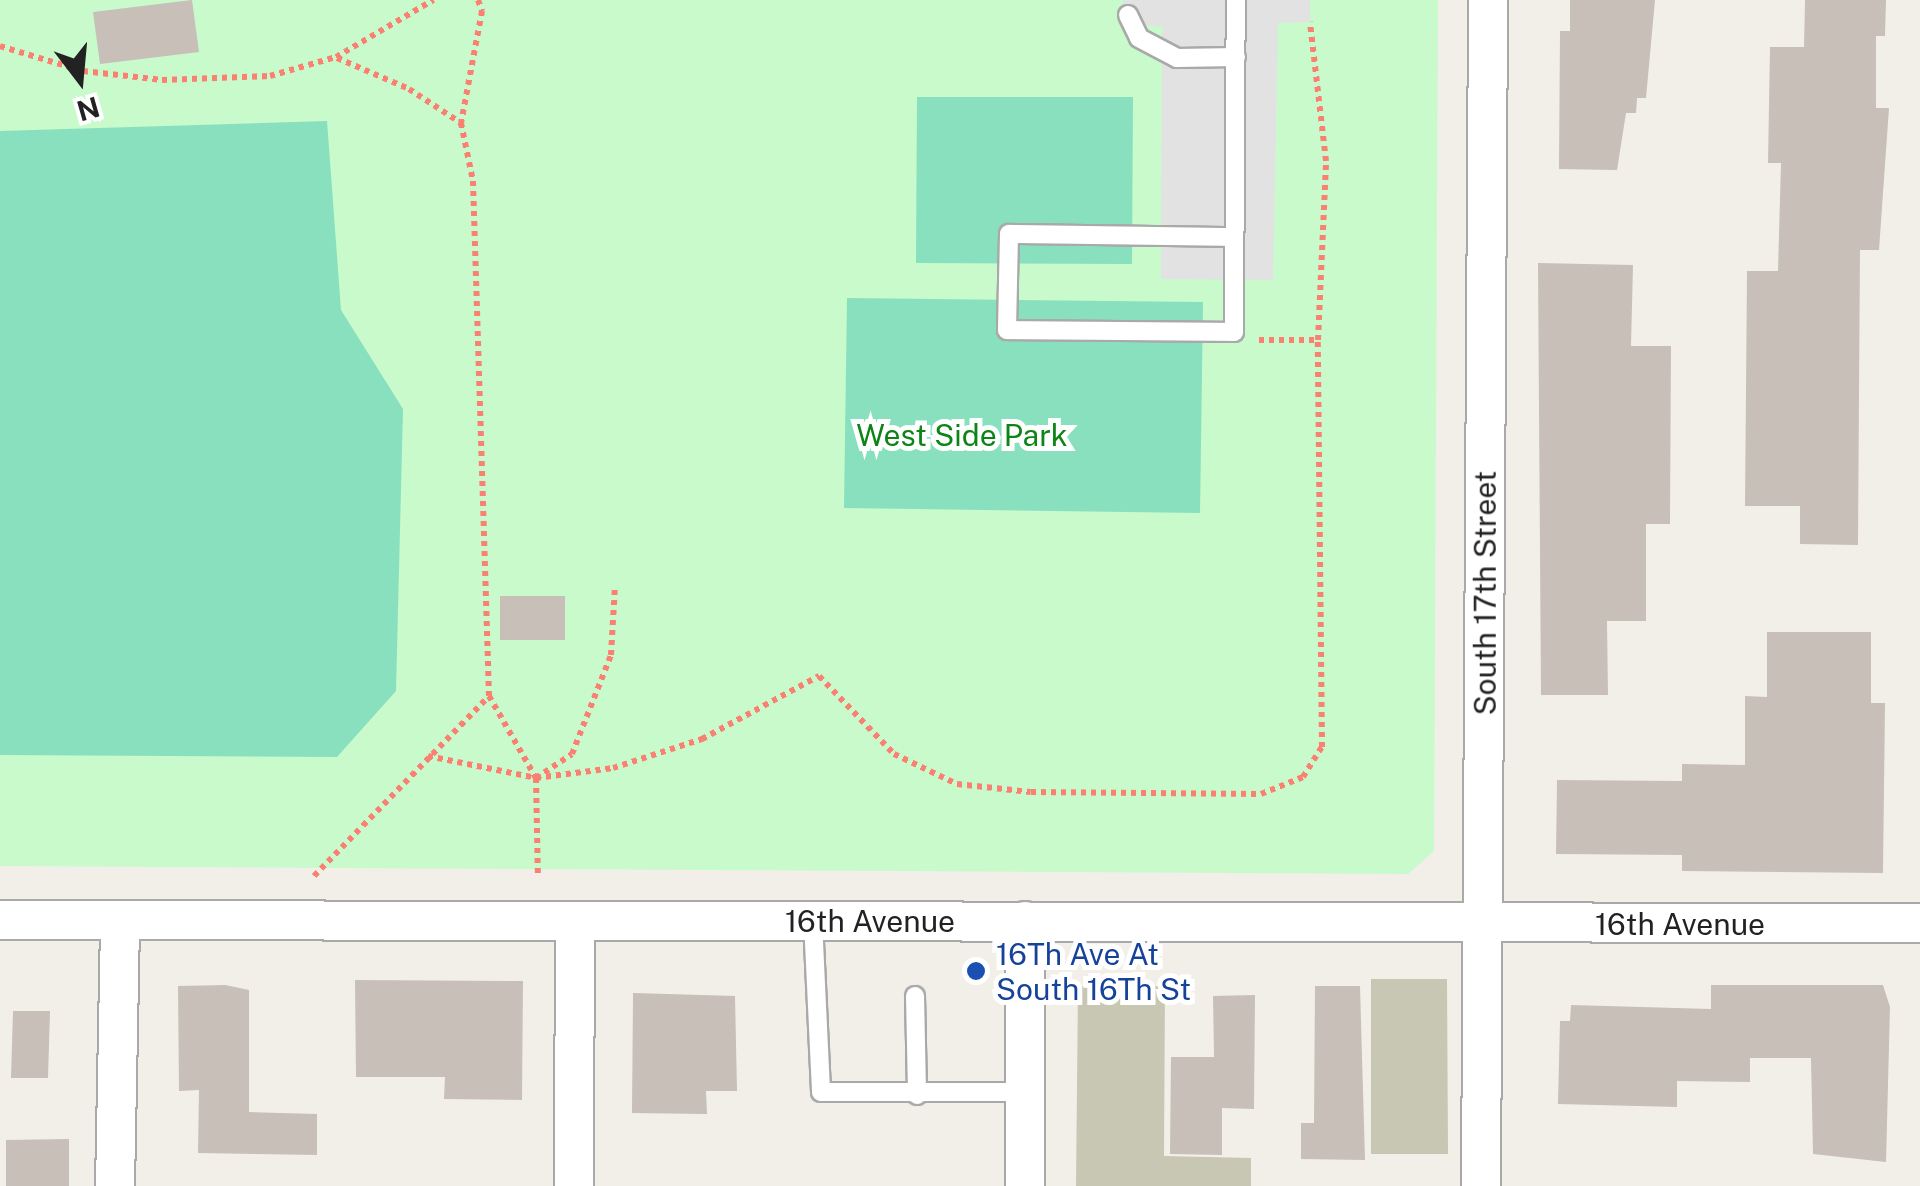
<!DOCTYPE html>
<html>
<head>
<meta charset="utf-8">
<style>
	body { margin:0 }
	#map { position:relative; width:1920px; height:1186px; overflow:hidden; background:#f2efe9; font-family:"Public Sans",sans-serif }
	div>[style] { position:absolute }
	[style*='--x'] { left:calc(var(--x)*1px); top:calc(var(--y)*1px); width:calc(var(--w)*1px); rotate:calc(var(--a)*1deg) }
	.construction>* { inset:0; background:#c7c7b4 }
	.park>* { inset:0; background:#c8facc }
	.pitch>* { inset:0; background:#88e0be }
	.parking>* { inset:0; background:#e2e2e2 }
	.building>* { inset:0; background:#c7bfb8 }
	.path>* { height:6px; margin-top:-3px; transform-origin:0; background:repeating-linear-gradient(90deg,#fa8072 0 5px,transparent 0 10px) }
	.roads { filter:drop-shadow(2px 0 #a9a9a9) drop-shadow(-2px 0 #a9a9a9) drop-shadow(0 2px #a9a9a9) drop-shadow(0 -2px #a9a9a9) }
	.service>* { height:18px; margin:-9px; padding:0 9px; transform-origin:9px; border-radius:9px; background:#fff }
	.minor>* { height:38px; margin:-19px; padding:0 19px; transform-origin:19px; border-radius:19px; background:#fff }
	.dots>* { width:28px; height:28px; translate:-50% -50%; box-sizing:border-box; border:5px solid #fff; border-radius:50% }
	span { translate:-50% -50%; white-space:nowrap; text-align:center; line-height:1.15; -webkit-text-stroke:10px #fff; paint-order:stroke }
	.park-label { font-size:30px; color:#0c8416 }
	.street-label { font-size:30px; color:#222 }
	.transit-label { font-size:30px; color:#164399 }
	.left { translate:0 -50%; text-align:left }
	.north { position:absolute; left:30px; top:30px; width:100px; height:100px; -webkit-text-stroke:8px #fff; paint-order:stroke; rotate:164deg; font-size:28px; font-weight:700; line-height:40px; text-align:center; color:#222 }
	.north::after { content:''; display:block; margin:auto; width:35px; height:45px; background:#222; clip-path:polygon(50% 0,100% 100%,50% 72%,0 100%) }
</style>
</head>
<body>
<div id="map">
	<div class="construction">
		<div style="clip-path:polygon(1371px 979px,1447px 979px,1448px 1154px,1371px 1154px)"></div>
		<div style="clip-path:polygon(1078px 986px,1165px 986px,1164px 1156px,1251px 1158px,1251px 1186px,1076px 1186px)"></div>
	</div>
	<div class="park">
		<div style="clip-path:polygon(0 0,1438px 0,1434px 851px,1408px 874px,0 866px)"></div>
	</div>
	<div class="pitch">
		<div style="clip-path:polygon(917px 97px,1133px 97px,1132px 264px,916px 263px)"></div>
		<div style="clip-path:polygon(327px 121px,341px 310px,403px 409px,396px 691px,337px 757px,0 755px,0 131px)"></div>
		<div style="clip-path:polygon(847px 298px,1203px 302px,1200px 513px,844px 508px)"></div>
	</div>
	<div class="parking">
		<div style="clip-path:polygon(1123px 0,1310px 0,1310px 22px,1278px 23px,1273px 280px,1161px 279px,1162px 26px,1123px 25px)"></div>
	</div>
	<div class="building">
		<div style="clip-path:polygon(192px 0,199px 52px,100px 64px,93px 12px)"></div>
		<div style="clip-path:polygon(1570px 0,1655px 0,1646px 98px,1637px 98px,1636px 113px,1626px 113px,1617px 170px,1559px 169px,1560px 31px,1570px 31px)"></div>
		<div style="clip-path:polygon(1805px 0,1886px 0,1885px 36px,1876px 36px,1876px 108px,1889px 108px,1879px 250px,1860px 250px,1858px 545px,1800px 544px,1800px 506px,1745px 506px,1747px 271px,1778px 271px,1781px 163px,1768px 163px,1770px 47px,1804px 47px)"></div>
		<div style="clip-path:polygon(1538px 263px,1633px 265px,1631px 346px,1671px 346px,1670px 524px,1646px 524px,1646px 621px,1607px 621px,1608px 695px,1541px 695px)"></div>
		<div style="clip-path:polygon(500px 596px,565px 596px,565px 640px,500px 640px)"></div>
		<div style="clip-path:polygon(1767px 632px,1871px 632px,1871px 703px,1885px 703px,1883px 873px,1682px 871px,1682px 855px,1556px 854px,1557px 780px,1682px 781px,1682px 764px,1745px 765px,1745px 696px,1767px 697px)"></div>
		<div style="clip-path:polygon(355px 980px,523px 981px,522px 1100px,444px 1099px,445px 1077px,356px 1077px)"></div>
		<div style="clip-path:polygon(225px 985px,249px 990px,249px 1112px,317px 1114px,317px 1155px,198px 1153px,199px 1090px,179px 1091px,178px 986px)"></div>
		<div style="clip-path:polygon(1711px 985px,1883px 985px,1890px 1007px,1886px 1162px,1813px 1154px,1811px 1058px,1750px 1058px,1750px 1082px,1677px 1081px,1677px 1107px,1558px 1104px,1560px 1021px,1570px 1021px,1571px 1005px,1711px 1009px)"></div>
		<div style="clip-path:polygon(1315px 986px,1360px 986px,1365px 1160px,1301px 1159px,1301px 1123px,1314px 1123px)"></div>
		<div style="clip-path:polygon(633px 993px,735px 996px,737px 1091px,706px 1091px,707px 1114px,632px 1113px)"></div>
		<div style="clip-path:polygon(1255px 995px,1254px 1109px,1222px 1108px,1222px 1155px,1170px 1154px,1171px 1057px,1214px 1057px,1213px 996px)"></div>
		<div style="clip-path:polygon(13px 1011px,50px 1011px,48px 1078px,11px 1078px)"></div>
		<div style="clip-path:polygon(69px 1139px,69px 1186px,6px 1186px,6px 1140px)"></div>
	</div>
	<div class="path">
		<div style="--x:478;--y:0;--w:12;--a:70"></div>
		<div style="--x:482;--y:11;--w:114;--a:100.6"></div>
		<div style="--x:461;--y:123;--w:59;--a:78.3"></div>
		<div style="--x:473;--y:181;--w:515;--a:88.22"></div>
		<div style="--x:489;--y:696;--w:95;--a:60.2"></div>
		<div style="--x:536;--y:778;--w:100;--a:88.9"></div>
		<div style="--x:0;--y:46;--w:87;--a:16.8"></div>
		<div style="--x:83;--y:71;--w:80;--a:6.5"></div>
		<div style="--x:162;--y:80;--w:108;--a:-2.1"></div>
		<div style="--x:270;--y:76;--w:69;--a:-16.1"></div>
		<div style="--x:336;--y:57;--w:113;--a:-30.4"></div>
		<div style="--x:337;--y:58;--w:78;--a:23.3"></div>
		<div style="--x:409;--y:89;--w:62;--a:33.2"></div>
		<div style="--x:1259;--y:340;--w:59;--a:0"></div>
		<div style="--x:428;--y:756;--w:110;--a:11.5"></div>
		<div style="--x:536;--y:778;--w:43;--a:-33.7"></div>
		<div style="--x:572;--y:754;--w:106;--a:-68.5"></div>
		<div style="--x:611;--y:655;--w:69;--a:-86.7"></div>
		<div style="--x:536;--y:778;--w:78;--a:-7.4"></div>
		<div style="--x:613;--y:768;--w:94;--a:-18"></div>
		<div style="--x:702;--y:739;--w:133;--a:-28.3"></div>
		<div style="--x:819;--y:676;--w:108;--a:46.1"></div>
		<div style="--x:894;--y:754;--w:70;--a:25.5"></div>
		<div style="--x:957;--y:784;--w:74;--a:6.2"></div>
		<div style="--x:1031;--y:792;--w:230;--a:0.5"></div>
		<div style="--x:1261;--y:794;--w:45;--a:-22"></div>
		<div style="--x:1303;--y:777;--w:36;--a:-58"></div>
		<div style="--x:1322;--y:747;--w:407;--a:-90.6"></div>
		<div style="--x:1318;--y:340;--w:179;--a:-87.4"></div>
		<div style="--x:1326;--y:161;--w:140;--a:-96.6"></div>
		<div style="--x:314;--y:876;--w:251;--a:-45.8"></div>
	</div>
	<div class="roads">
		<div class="service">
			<div style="--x:1128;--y:15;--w:25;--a:64"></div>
			<div style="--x:1139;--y:38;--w:43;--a:27.8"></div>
			<div style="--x:1177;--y:58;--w:59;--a:-1"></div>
			<div style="--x:1232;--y:237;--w:223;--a:-179.2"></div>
			<div style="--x:1009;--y:234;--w:96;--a:91.2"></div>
			<div style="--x:1007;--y:330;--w:227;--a:0.5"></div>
			<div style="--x:1234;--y:332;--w:332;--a:-89.7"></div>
			<div style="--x:813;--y:921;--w:171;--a:87.3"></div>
			<div style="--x:821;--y:1092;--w:204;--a:0"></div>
			<div style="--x:915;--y:996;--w:99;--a:88.8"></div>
		</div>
		<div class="minor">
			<div style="--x:0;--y:920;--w:1920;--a:0.09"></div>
			<div style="--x:115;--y:1186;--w:266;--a:-88.9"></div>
			<div style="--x:574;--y:1186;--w:265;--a:-89.8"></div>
			<div style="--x:1025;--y:1186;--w:265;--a:-90"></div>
			<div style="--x:1481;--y:1186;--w:1186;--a:-89.66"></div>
		</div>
	</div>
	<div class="dots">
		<div style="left:976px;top:971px;background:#1a4fb4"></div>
	</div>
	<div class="park-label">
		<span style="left:962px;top:435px">West Side Park</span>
	</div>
	<div class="street-label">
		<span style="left:1485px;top:593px;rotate:-90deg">South 17th Street</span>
		<span style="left:870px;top:921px">16th Avenue</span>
		<span style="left:1680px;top:924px">16th Avenue</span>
	</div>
	<div class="transit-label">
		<span class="left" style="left:996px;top:971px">16Th Ave At<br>South 16Th St</span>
	</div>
	<div class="north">N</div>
</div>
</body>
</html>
